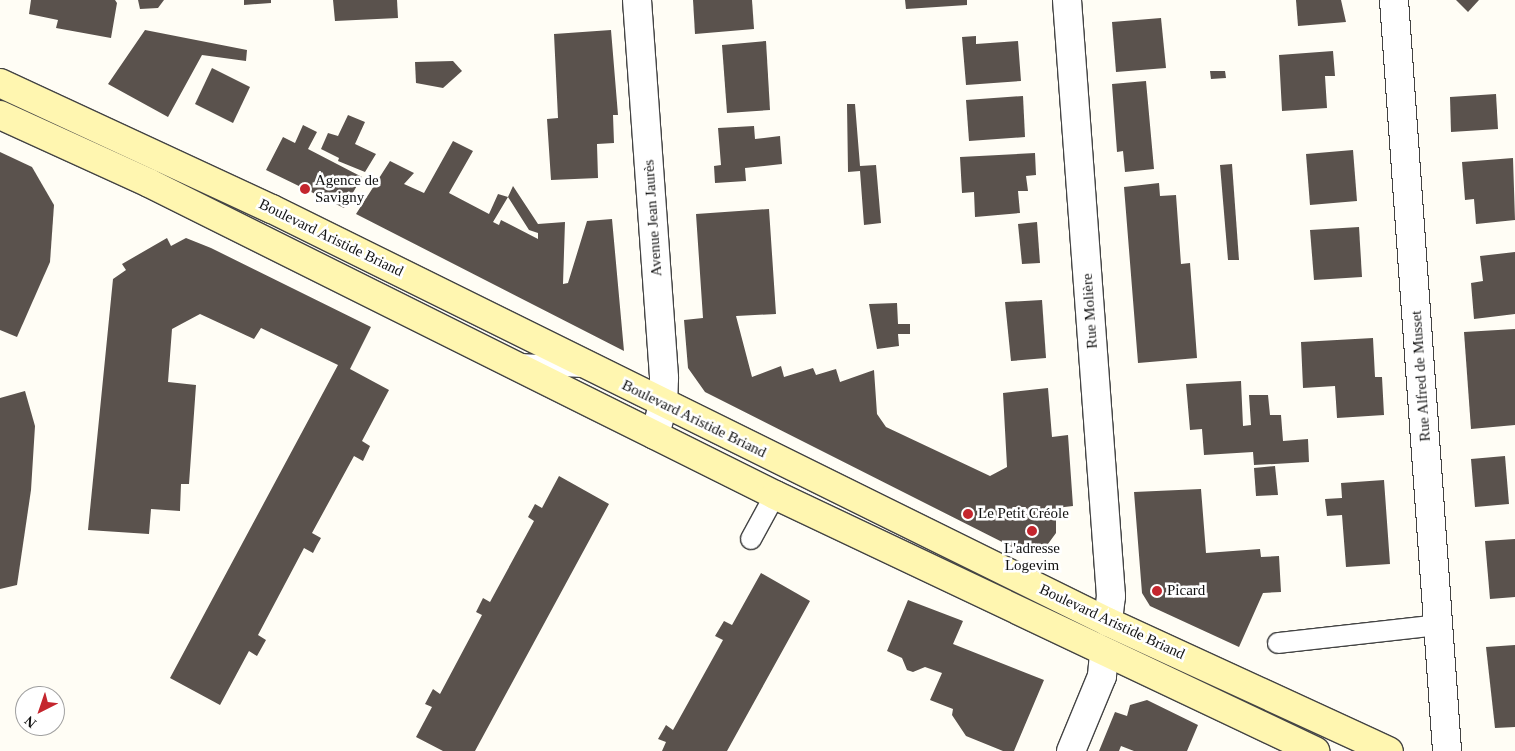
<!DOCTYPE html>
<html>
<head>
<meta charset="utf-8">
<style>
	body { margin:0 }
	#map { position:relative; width:1515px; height:751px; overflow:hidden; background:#fffdf5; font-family:Georgia,serif }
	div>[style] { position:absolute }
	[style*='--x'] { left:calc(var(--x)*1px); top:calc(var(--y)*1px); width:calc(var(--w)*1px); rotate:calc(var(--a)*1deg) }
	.building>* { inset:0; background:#5a524d }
	.roads { filter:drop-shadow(1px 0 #444) drop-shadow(-1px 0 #444) drop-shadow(0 1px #444) drop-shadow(0 -1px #444) }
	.lane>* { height:20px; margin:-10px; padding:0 10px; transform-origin:10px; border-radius:10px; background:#fff }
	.street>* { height:28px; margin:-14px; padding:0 14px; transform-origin:14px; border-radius:14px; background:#fff }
	.secondary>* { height:28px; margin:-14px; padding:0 14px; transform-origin:14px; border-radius:14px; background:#fff6b0 }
	.dots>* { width:14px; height:14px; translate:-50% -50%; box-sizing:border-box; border:2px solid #fff; border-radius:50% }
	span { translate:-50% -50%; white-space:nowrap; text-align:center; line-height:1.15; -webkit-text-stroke:5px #fff; paint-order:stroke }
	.poi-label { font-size:15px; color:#111 }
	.left { translate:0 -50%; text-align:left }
	.street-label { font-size:15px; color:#111 }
	.north { position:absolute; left:15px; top:686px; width:50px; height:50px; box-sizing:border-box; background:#fff; border:1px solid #a0a0a0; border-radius:50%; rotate:221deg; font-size:14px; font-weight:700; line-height:20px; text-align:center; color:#111 }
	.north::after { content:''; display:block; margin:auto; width:18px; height:22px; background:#c4262e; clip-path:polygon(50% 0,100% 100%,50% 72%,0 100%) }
</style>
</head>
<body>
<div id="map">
	<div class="building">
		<div style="clip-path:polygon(31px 0,115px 0,117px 3px,111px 38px,56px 28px,58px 20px,29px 14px)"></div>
		<div style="clip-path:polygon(138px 0,164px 0,158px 8px,140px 9px)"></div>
		<div style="clip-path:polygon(244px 0,271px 0,271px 3px,244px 5px)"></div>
		<div style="clip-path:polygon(333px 0,397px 0,398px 18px,335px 21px)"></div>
		<div style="clip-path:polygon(693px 0,752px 0,754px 29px,695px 34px)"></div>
		<div style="clip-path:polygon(905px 0,967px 0,967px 5px,906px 9px)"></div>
		<div style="clip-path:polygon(1296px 0,1341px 0,1346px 22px,1298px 26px)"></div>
		<div style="clip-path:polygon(1456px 0,1479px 0,1468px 12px)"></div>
		<div style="clip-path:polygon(1161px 18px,1166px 68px,1116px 72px,1112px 22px)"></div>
		<div style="clip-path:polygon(145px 30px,247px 50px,246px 61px,202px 55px,168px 117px,108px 84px)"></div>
		<div style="clip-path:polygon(611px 30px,618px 115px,613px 115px,614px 143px,597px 144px,598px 178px,551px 180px,547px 119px,558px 118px,554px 34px)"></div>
		<div style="clip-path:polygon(976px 36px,976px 44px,1018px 41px,1021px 81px,966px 85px,962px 37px)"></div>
		<div style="clip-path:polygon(766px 41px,770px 110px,727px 113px,722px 45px)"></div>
		<div style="clip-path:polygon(1333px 51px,1335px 76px,1325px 76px,1327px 108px,1282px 111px,1279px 55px)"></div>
		<div style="clip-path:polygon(453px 61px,462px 71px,443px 88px,416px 83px,415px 62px)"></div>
		<div style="clip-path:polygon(212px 68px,250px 87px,233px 123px,195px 104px)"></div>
		<div style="clip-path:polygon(1210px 71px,1225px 71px,1226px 78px,1211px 79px)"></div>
		<div style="clip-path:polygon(1146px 81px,1154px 169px,1125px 172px,1123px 151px,1117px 152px,1112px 84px)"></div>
		<div style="clip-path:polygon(1496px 94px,1498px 129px,1451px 132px,1450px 97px)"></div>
		<div style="clip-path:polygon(1023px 96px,1025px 137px,969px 141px,966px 100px)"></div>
		<div style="clip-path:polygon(847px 104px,855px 104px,860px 166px,876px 165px,881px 223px,864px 225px,860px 171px,848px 172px)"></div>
		<div style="clip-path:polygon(348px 115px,365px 122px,355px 144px,376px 154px,365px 172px,338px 161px,339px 158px,321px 149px,328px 133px,338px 136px)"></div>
		<div style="clip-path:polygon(303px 125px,317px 132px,308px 149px,362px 177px,344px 208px,266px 170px,283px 137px,295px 143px)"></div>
		<div style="clip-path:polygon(754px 126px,755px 139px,780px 136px,782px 164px,745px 168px,746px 181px,715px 183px,714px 166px,721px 165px,718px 128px)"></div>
		<div style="clip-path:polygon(453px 141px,473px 151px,449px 193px,489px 214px,498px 194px,508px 197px,493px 222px,499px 225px,501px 220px,538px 239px,538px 233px,529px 230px,508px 197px,513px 186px,538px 224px,565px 222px,563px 284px,568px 283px,587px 221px,612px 219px,624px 351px,356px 214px,390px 161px,414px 173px,404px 184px,424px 193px)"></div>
		<div style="clip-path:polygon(1353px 150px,1357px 201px,1310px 205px,1306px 154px)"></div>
		<div style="clip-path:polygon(0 152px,32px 167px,54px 205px,50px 262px,17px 337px,0 330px)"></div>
		<div style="clip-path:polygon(1035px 153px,1036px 175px,1026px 176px,1028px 191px,1018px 191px,1020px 213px,975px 217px,974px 192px,962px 193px,960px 157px)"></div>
		<div style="clip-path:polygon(1513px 158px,1515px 220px,1476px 224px,1474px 199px,1465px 200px,1462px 162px)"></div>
		<div style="clip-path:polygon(1232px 164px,1239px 260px,1228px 260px,1220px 165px)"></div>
		<div style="clip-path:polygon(1159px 183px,1160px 196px,1176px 195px,1181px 264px,1190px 263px,1197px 358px,1138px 363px,1124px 187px)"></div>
		<div style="clip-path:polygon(769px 209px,776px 314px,736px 316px,752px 377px,781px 366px,784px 377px,813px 368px,816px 375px,836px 369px,840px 382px,874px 370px,877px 414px,886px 427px,990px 476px,1007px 467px,1003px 393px,1048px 388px,1052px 437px,1068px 435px,1073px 506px,1056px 508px,1056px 533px,1045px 548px,1028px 552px,1018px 550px,705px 392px,688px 368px,684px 320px,703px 318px,696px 214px)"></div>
		<div style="clip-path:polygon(1037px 222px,1040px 263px,1022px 264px,1018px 224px)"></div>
		<div style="clip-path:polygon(1359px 227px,1362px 277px,1314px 280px,1310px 230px)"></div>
		<div style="clip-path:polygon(167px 238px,171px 246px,186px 238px,211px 248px,371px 327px,350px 369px,389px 390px,362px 441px,370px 446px,363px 461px,354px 456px,312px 533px,321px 538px,317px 545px,313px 553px,304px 548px,258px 635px,266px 640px,257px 656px,249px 651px,220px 705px,170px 678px,338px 365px,261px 328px,254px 339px,200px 314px,172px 329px,168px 382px,196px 385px,189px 484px,181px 484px,180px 511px,151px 509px,149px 534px,88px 530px,113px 279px,126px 270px,122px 264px)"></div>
		<div style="clip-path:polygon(1515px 252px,1515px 314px,1474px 319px,1471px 283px,1483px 281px,1480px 256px)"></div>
		<div style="clip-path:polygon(1042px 300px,1046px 358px,1011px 361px,1005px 302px)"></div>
		<div style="clip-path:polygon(897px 303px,898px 324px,910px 324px,910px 334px,898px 334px,899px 346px,877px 349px,869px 304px)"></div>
		<div style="clip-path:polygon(1515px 329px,1515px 425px,1471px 429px,1464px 332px)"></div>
		<div style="clip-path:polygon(1373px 338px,1375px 377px,1382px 377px,1384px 415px,1337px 418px,1335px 386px,1303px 388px,1301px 342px)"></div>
		<div style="clip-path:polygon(1241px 381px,1243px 426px,1251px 425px,1249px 395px,1268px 395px,1270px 415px,1281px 415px,1283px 441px,1308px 439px,1309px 462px,1254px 465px,1253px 452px,1204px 455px,1202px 429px,1190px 430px,1186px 384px)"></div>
		<div style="clip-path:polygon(25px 391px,35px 426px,31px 490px,17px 585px,0 589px,0 398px)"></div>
		<div style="clip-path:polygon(1505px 456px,1509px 504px,1475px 507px,1471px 459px)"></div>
		<div style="clip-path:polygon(1275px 466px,1278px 495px,1256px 496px,1254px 468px)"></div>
		<div style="clip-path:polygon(559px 476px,609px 504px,475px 751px,443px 751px,416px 737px,432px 707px,425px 704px,433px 689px,440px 694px,482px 615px,476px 612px,483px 598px,490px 602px,534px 521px,528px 517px,535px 504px,542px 508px)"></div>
		<div style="clip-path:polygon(1384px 480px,1390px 564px,1346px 567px,1342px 515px,1327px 516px,1325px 499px,1342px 498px,1341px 483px)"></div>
		<div style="clip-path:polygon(1201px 489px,1206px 553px,1260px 549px,1261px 557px,1279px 556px,1281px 592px,1263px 593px,1239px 647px,1150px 606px,1142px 593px,1134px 492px)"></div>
		<div style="clip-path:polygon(1515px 539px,1515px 597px,1490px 599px,1485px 541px)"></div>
		<div style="clip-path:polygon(761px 573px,810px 601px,727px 751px,662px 751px,666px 742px,658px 739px,666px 725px,673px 730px,723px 640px,715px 636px,724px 621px,732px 625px)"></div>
		<div style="clip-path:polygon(908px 600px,963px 621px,953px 644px,1044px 680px,1014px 751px,1003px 751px,966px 736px,952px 715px,953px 709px,930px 700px,942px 673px,925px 667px,913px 672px,907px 670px,902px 658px,887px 651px)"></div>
		<div style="clip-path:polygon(1515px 645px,1515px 727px,1495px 728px,1486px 647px)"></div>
		<div style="clip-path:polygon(1147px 700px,1198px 725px,1187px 751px,1134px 751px,1121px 746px,1119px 751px,1099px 751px,1115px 712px,1127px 716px,1130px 705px)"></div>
	</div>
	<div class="roads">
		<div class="lane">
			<div style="--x:518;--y:364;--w:66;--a:2.6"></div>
			<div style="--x:751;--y:539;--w:50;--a:-61.4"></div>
			<div style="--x:1278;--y:643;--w:162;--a:-6.4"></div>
		</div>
		<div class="street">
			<div style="--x:637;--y:0;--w:379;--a:85.9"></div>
			<div style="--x:664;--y:378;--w:27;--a:92"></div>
			<div style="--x:663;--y:405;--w:31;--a:105"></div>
			<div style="--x:1067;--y:0;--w:598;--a:85.78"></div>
			<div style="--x:1111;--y:596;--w:26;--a:97"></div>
			<div style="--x:1394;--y:0;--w:753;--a:85.96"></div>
			<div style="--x:1071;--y:751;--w:81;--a:-67.5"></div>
			<div style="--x:1102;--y:676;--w:23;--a:-85"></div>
		</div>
		<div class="secondary">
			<div style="--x:0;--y:83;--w:300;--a:24.9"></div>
			<div style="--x:272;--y:209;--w:932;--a:26.29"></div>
			<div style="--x:1108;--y:622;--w:309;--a:24.7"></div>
			<div style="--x:0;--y:115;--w:164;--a:24.5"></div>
			<div style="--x:149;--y:183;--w:699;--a:26.49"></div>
			<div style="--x:775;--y:495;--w:598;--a:25.36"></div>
		</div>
	</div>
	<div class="dots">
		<div style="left:305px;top:189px;background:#c4262e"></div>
		<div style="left:968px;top:514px;background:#c4262e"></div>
		<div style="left:1032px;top:531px;background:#c4262e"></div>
		<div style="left:1157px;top:591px;background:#c4262e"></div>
	</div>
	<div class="poi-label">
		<span class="left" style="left:315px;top:189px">Agence de<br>Savigny</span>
		<span class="left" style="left:978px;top:514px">Le Petit Créole</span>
		<span style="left:1032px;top:557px">L'adresse<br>Logevim</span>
		<span class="left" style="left:1167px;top:591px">Picard</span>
	</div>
	<div class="street-label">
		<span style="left:653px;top:218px;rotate:-94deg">Avenue Jean Jaurès</span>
		<span style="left:331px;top:238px;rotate:26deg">Boulevard Aristide Briand</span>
		<span style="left:1090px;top:311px;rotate:-94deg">Rue Molière</span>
		<span style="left:1421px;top:376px;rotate:-94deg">Rue Alfred de Musset</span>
		<span style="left:694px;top:419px;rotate:26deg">Boulevard Aristide Briand</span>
		<span style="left:1112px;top:622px;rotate:25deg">Boulevard Aristide Briand</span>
	</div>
	<div class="north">N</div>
</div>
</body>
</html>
